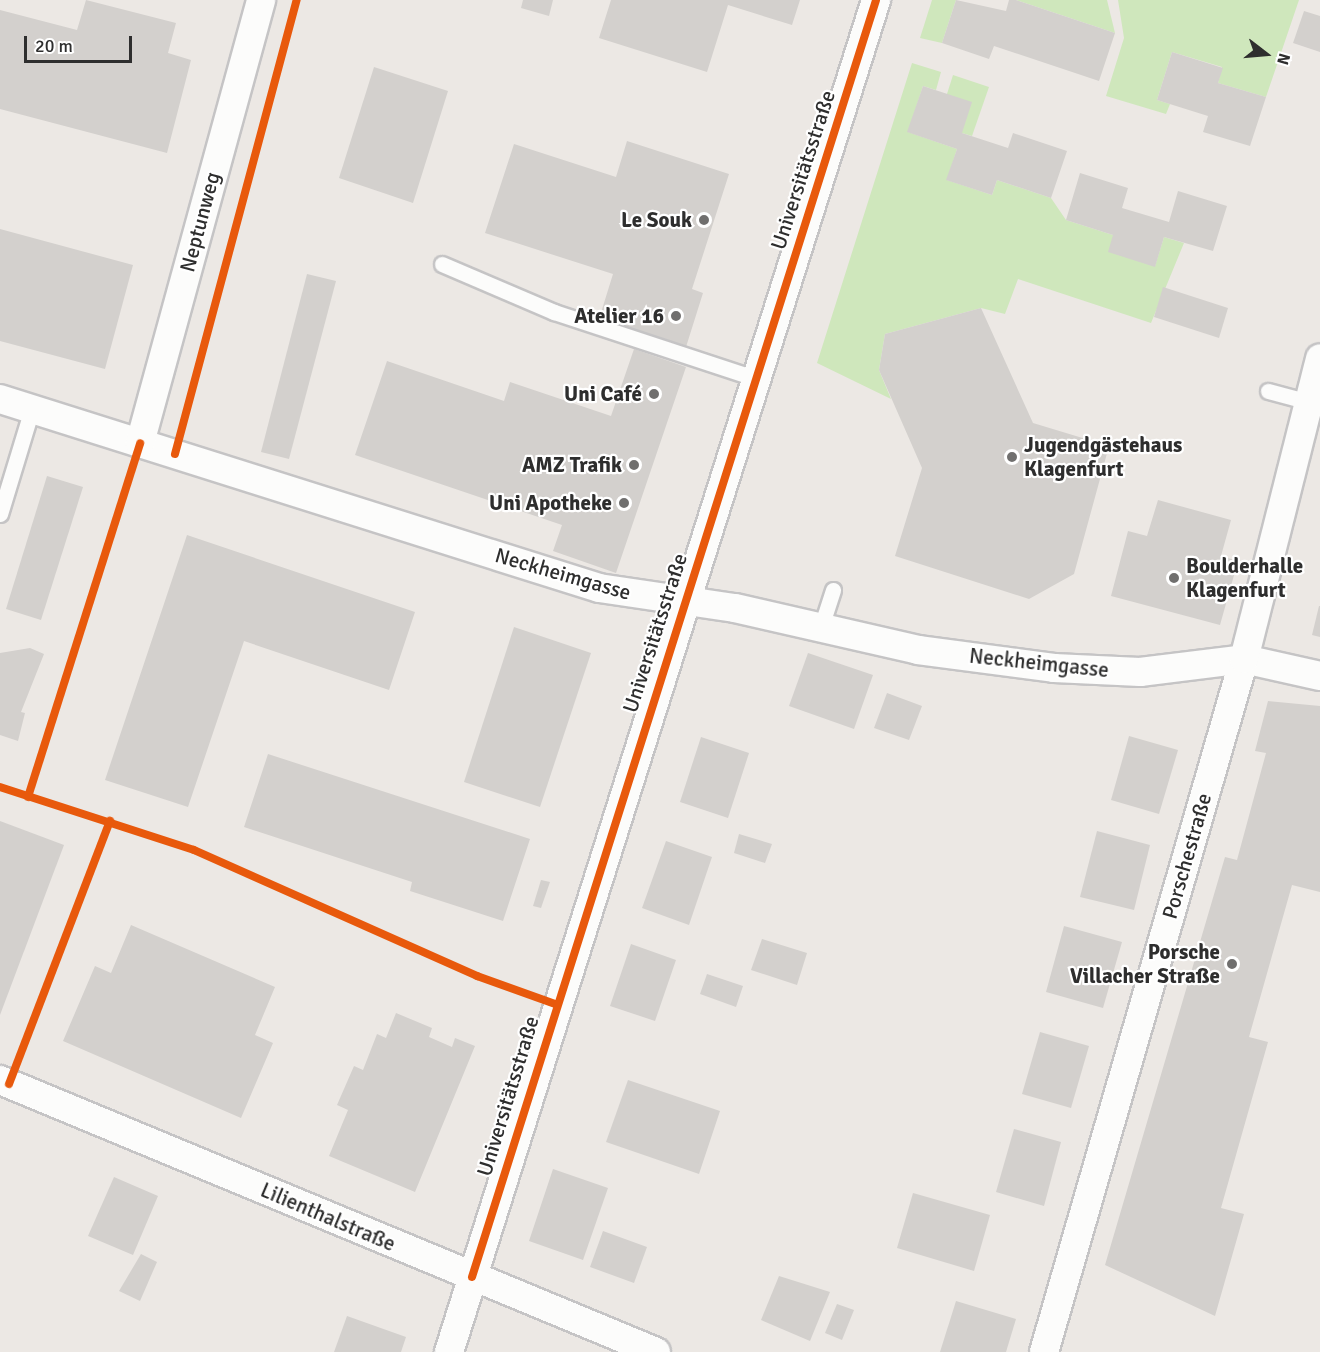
<!DOCTYPE html>
<html>
<head>
<meta charset="utf-8">
<style>
	body { margin:0 }
	#map { position:relative; width:1320px; height:1352px; overflow:hidden; background:#ece8e4; font-family:Signika,sans-serif }
	div>[style] { position:absolute }
	[style*='--x'] { left:calc(var(--x)*1px); top:calc(var(--y)*1px); width:calc(var(--w)*1px); rotate:calc(var(--a)*1deg) }
	.green>* { inset:0; background:#cfe7bc }
	.building>* { inset:0; background:#d3d0cd }
	.roads { filter:drop-shadow(2px 0 #c5c4c5) drop-shadow(-2px 0 #c5c4c5) drop-shadow(0 2px #c5c4c5) drop-shadow(0 -2px #c5c4c5) }
	.lane>* { height:15px; margin:-7.5px; padding:0 7.5px; transform-origin:7.5px; border-radius:7.5px; background:#fcfcfb }
	.street>* { height:28px; margin:-14px; padding:0 14px; transform-origin:14px; border-radius:14px; background:#fcfcfb }
	.cycleway>* { height:8px; margin:-4px; padding:0 4px; transform-origin:4px; border-radius:4px; background:#e8590c }
	.dots>* { width:16px; height:16px; translate:-50% -50%; box-sizing:border-box; border:3px solid #fff; border-radius:50% }
	span { translate:-50% -50%; white-space:nowrap; text-align:center; line-height:1.15; -webkit-text-stroke:4.5px #fff; paint-order:stroke }
	.street-label { font-size:21px; color:#2e2e2e }
	.poi-label { font-size:21px; color:#2e2e2e; font-weight:700 }
	.right { translate:-100% -50%; text-align:right }
	.left { translate:0 -50%; text-align:left }
	.north { position:absolute; left:1236px; top:24px; width:60px; height:60px; -webkit-text-stroke:4px #fff; paint-order:stroke; rotate:106deg; font-size:16px; font-weight:700; line-height:24px; text-align:center; color:#2e2e2e }
	.north::after { content:''; display:block; margin:auto; width:21px; height:27px; background:#2e2e2e; clip-path:polygon(50% 0,100% 100%,50% 72%,0 100%) }
	.scale { position:absolute; left:24px; top:36px; width:108px; height:27px; box-sizing:border-box; border:3px solid #2e2e2e; border-top:0; padding-left:8px; font-size:18px; line-height:21px; white-space:nowrap; color:#2e2e2e; -webkit-text-stroke:4px #fff; paint-order:stroke }
</style>
</head>
<body>
<div id="map">
	<div class="green">
		<div style="clip-path:polygon(932px 0,956px 0,942px 43px,920px 38px)"></div>
		<div style="clip-path:polygon(1016px 0,1107px 0,1115px 33px)"></div>
		<div style="clip-path:polygon(1118px 0,1299px 0,1266px 97px,1218px 83px,1222px 67px,1172px 52px,1157px 100px,1170px 104px,1166px 114px,1106px 96px,1124px 38px)"></div>
		<div style="clip-path:polygon(912px 63px,941px 72px,936px 90px,923px 86px,908px 132px,957px 149px,947px 180px,992px 195px,997px 180px,1051px 198px,1066px 220px,1113px 235px,1155px 266px,1164px 237px,1184px 243px,1151px 323px,1018px 279px,1005px 314px,981px 308px,885px 334px,879px 370px,891px 399px,817px 363px)"></div>
		<div style="clip-path:polygon(953px 75px,989px 87px,972px 136px,962px 133px,947px 94px)"></div>
	</div>
	<div class="building">
		<div style="clip-path:polygon(86px 0,176px 23px,168px 53px,191px 60px,167px 153px,0 109px,0 10px,77px 30px)"></div>
		<div style="clip-path:polygon(523px 0,553px 0,549px 16px,521px 8px)"></div>
		<div style="clip-path:polygon(611px 0,800px 0,792px 25px,728px 5px,707px 72px,599px 38px)"></div>
		<div style="clip-path:polygon(956px 0,1006px 11px,1009px 0,1016px 0,1115px 33px,1099px 81px,994px 46px,989px 59px,942px 43px)"></div>
		<div style="clip-path:polygon(1304px 11px,1320px 16px,1320px 52px,1293px 43px)"></div>
		<div style="clip-path:polygon(1172px 52px,1223px 68px,1218px 83px,1266px 97px,1250px 146px,1203px 132px,1208px 116px,1157px 100px)"></div>
		<div style="clip-path:polygon(374px 67px,448px 91px,413px 203px,339px 178px)"></div>
		<div style="clip-path:polygon(923px 86px,972px 102px,962px 133px,1008px 148px,1013px 133px,1067px 151px,1051px 198px,997px 180px,992px 195px,946px 180px,957px 149px,907px 132px)"></div>
		<div style="clip-path:polygon(627px 141px,729px 174px,692px 289px,703px 293px,686px 347px,599px 319px,613px 274px,485px 233px,514px 144px,616px 177px)"></div>
		<div style="clip-path:polygon(1080px 173px,1128px 188px,1122px 208px,1169px 222px,1178px 191px,1227px 206px,1213px 251px,1164px 237px,1155px 267px,1108px 252px,1113px 235px,1066px 220px)"></div>
		<div style="clip-path:polygon(0 229px,133px 265px,105px 369px,0 341px)"></div>
		<div style="clip-path:polygon(307px 274px,336px 281px,289px 459px,261px 452px)"></div>
		<div style="clip-path:polygon(1163px 287px,1228px 308px,1219px 338px,1154px 317px)"></div>
		<div style="clip-path:polygon(981px 308px,1033px 423px,1109px 446px,1074px 574px,1029px 599px,895px 556px,922px 468px,879px 370px,885px 334px)"></div>
		<div style="clip-path:polygon(634px 349px,686px 367px,616px 573px,553px 551px,562px 525px,355px 455px,387px 361px,504px 401px,510px 382px,611px 416px)"></div>
		<div style="clip-path:polygon(47px 476px,83px 487px,41px 620px,6px 609px)"></div>
		<div style="clip-path:polygon(1158px 500px,1231px 520px,1221px 556px,1238px 561px,1220px 625px,1111px 596px,1128px 531px,1147px 536px)"></div>
		<div style="clip-path:polygon(187px 535px,415px 612px,389px 690px,244px 641px,188px 807px,105px 780px)"></div>
		<div style="clip-path:polygon(1319px 606px,1320px 606px,1320px 637px,1312px 635px)"></div>
		<div style="clip-path:polygon(514px 627px,591px 653px,540px 807px,464px 782px)"></div>
		<div style="clip-path:polygon(30px 648px,44px 654px,21px 712px,25px 713px,18px 741px,0 735px,0 653px)"></div>
		<div style="clip-path:polygon(808px 653px,873px 675px,854px 729px,789px 706px)"></div>
		<div style="clip-path:polygon(887px 693px,922px 706px,909px 740px,874px 728px)"></div>
		<div style="clip-path:polygon(1268px 701px,1320px 706px,1320px 892px,1292px 885px,1249px 1037px,1268px 1042px,1221px 1208px,1244px 1214px,1215px 1316px,1105px 1265px,1225px 857px,1237px 860px,1266px 753px,1255px 751px)"></div>
		<div style="clip-path:polygon(1129px 736px,1178px 750px,1159px 814px,1111px 800px)"></div>
		<div style="clip-path:polygon(701px 737px,749px 753px,728px 818px,680px 802px)"></div>
		<div style="clip-path:polygon(268px 754px,530px 839px,503px 921px,410px 891px,412px 882px,244px 827px)"></div>
		<div style="clip-path:polygon(0 821px,64px 845px,0 1015px)"></div>
		<div style="clip-path:polygon(1097px 831px,1150px 845px,1134px 910px,1080px 897px)"></div>
		<div style="clip-path:polygon(739px 834px,772px 844px,765px 863px,734px 853px)"></div>
		<div style="clip-path:polygon(666px 841px,712px 857px,689px 925px,642px 908px)"></div>
		<div style="clip-path:polygon(541px 880px,550px 882px,541px 908px,533px 906px)"></div>
		<div style="clip-path:polygon(131px 925px,275px 987px,255px 1035px,273px 1043px,241px 1118px,63px 1041px,95px 966px,111px 973px)"></div>
		<div style="clip-path:polygon(1064px 926px,1122px 942px,1103px 1008px,1046px 992px)"></div>
		<div style="clip-path:polygon(762px 939px,807px 953px,797px 985px,751px 970px)"></div>
		<div style="clip-path:polygon(631px 944px,676px 960px,655px 1021px,610px 1006px)"></div>
		<div style="clip-path:polygon(707px 974px,743px 986px,736px 1007px,700px 994px)"></div>
		<div style="clip-path:polygon(396px 1013px,432px 1028px,429px 1037px,452px 1047px,455px 1038px,475px 1046px,415px 1192px,329px 1156px,348px 1110px,337px 1105px,354px 1066px,363px 1070px,377px 1034px,386px 1038px)"></div>
		<div style="clip-path:polygon(1040px 1032px,1089px 1046px,1071px 1108px,1022px 1094px)"></div>
		<div style="clip-path:polygon(628px 1080px,720px 1111px,699px 1174px,606px 1142px)"></div>
		<div style="clip-path:polygon(1014px 1129px,1061px 1142px,1044px 1206px,996px 1192px)"></div>
		<div style="clip-path:polygon(553px 1169px,608px 1188px,583px 1260px,529px 1241px)"></div>
		<div style="clip-path:polygon(114px 1177px,158px 1196px,133px 1255px,88px 1236px)"></div>
		<div style="clip-path:polygon(913px 1193px,990px 1215px,974px 1271px,897px 1248px)"></div>
		<div style="clip-path:polygon(603px 1231px,647px 1247px,634px 1283px,590px 1267px)"></div>
		<div style="clip-path:polygon(141px 1254px,157px 1262px,140px 1301px,119px 1291px)"></div>
		<div style="clip-path:polygon(779px 1276px,830px 1292px,810px 1341px,761px 1320px)"></div>
		<div style="clip-path:polygon(956px 1301px,1016px 1319px,1006px 1352px,940px 1352px)"></div>
		<div style="clip-path:polygon(837px 1304px,854px 1310px,842px 1340px,825px 1333px)"></div>
		<div style="clip-path:polygon(347px 1316px,406px 1337px,401px 1352px,334px 1352px)"></div>
	</div>
	<div class="roads">
		<div class="lane">
			<div style="--x:442;--y:264;--w:122;--a:23.2"></div>
			<div style="--x:554;--y:312;--w:212;--a:18.2"></div>
			<div style="--x:1268;--y:391;--w:42;--a:15"></div>
			<div style="--x:0;--y:514;--w:110;--a:-73.1"></div>
			<div style="--x:821;--y:627;--w:39;--a:-72"></div>
		</div>
		<div class="street">
			<div style="--x:0;--y:399;--w:628;--a:17.51"></div>
			<div style="--x:599;--y:588;--w:137;--a:8.4"></div>
			<div style="--x:735;--y:608;--w:188;--a:12.9"></div>
			<div style="--x:918;--y:650;--w:137;--a:7.5"></div>
			<div style="--x:1054;--y:668;--w:86;--a:2.7"></div>
			<div style="--x:1140;--y:672;--w:105;--a:-7.1"></div>
			<div style="--x:1244;--y:659;--w:78;--a:12.6"></div>
			<div style="--x:140;--y:443;--w:459;--a:-74.7"></div>
			<div style="--x:0;--y:1080;--w:710;--a:22.52"></div>
			<div style="--x:449;--y:1352;--w:1418;--a:-72.47"></div>
			<div style="--x:1044;--y:1352;--w:721;--a:-73.9"></div>
			<div style="--x:1244;--y:659;--w:310;--a:-75.8"></div>
		</div>
	</div>
	<div class="cycleway">
		<div style="--x:175;--y:454;--w:470;--a:-75"></div>
		<div style="--x:0;--y:787;--w:204;--a:18"></div>
		<div style="--x:194;--y:850;--w:310;--a:24"></div>
		<div style="--x:477;--y:976;--w:83;--a:19.7"></div>
		<div style="--x:28;--y:797;--w:371;--a:-72.4"></div>
		<div style="--x:9;--y:1084;--w:282;--a:-69"></div>
		<div style="--x:472;--y:1277;--w:1339;--a:-72.44"></div>
	</div>
	<div class="dots">
		<div style="left:704px;top:220px;background:#706f6e"></div>
		<div style="left:676px;top:316px;background:#706f6e"></div>
		<div style="left:654px;top:394px;background:#706f6e"></div>
		<div style="left:1012px;top:457px;background:#706f6e"></div>
		<div style="left:634px;top:465px;background:#706f6e"></div>
		<div style="left:624px;top:503px;background:#706f6e"></div>
		<div style="left:1174px;top:578px;background:#706f6e"></div>
		<div style="left:1232px;top:964px;background:#706f6e"></div>
	</div>
	<div class="street-label">
		<span style="left:803px;top:170px;rotate:-72deg">Universitätsstraße</span>
		<span style="left:200px;top:222px;rotate:-75deg">Neptunweg</span>
		<span style="left:563px;top:574px;rotate:16deg">Neckheimgasse</span>
		<span style="left:655px;top:633px;rotate:-72deg">Universitätsstraße</span>
		<span style="left:1039px;top:663px;rotate:6deg">Neckheimgasse</span>
		<span style="left:1187px;top:856px;rotate:-74deg">Porschestraße</span>
		<span style="left:508px;top:1096px;rotate:-73deg">Universitätsstraße</span>
		<span style="left:328px;top:1217px;rotate:23deg">Lilienthalstraße</span>
	</div>
	<div class="poi-label">
		<span class="right" style="left:692px;top:220px">Le Souk</span>
		<span class="right" style="left:664px;top:316px">Atelier 16</span>
		<span class="right" style="left:642px;top:394px">Uni Café</span>
		<span class="left" style="left:1024px;top:457px">Jugendgästehaus<br>Klagenfurt</span>
		<span class="right" style="left:622px;top:465px">AMZ Trafik</span>
		<span class="right" style="left:612px;top:503px">Uni Apotheke</span>
		<span class="left" style="left:1186px;top:578px">Boulderhalle<br>Klagenfurt</span>
		<span class="right" style="left:1220px;top:964px">Porsche<br>Villacher Straße</span>
	</div>
	<div class="north">N</div>
	<div class="scale">20 m</div>
</div>
</body>
</html>
